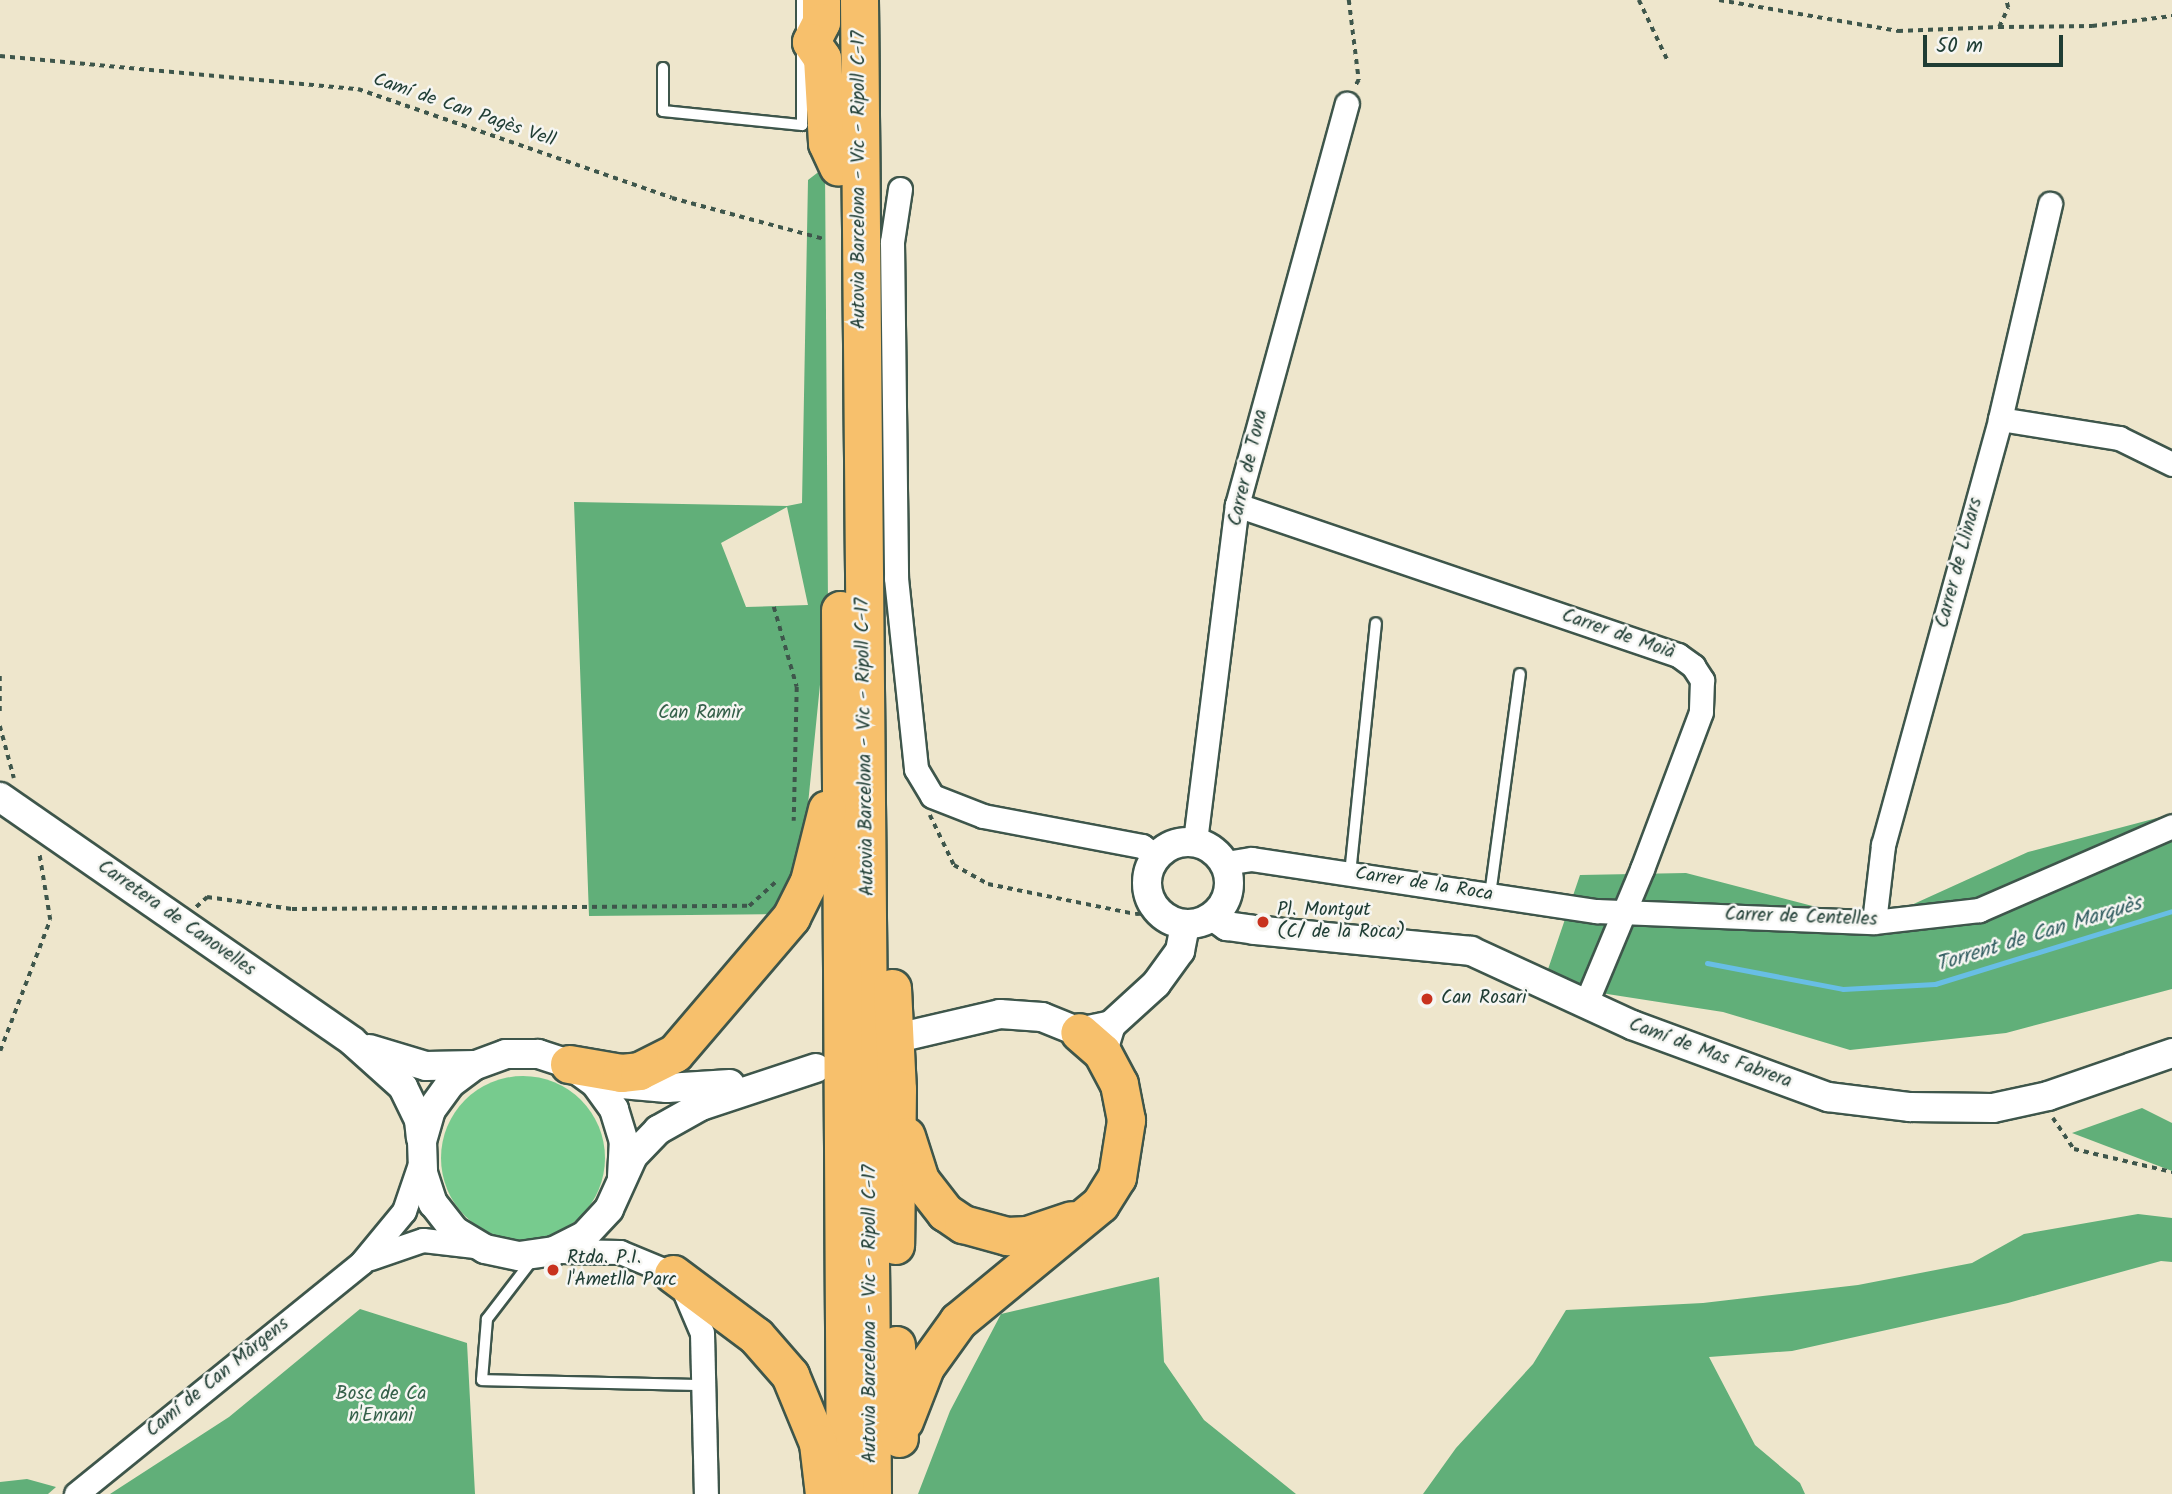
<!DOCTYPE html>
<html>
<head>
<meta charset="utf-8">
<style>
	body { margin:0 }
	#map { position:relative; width:2172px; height:1494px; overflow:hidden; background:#eee6cc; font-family:Kalam,sans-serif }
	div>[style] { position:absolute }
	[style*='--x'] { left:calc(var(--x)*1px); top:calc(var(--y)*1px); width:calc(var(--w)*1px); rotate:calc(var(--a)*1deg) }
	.green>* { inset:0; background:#77cb8e }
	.round { border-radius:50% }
	.forest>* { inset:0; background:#61af79 }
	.stream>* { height:5px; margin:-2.5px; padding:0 2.5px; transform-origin:2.5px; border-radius:2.5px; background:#68bee5 }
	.path>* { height:3.5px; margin-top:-1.75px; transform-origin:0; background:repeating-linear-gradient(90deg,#3e564b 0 5px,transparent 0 10px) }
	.roads { filter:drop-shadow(2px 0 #3e564b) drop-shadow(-2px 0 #3e564b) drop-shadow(0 2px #3e564b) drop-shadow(0 -2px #3e564b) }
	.service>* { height:10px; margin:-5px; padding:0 5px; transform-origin:5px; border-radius:5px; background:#fff }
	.minor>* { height:23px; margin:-11.5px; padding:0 11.5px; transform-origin:11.5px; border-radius:11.5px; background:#fff }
	.tertiary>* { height:28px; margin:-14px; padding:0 14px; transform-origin:14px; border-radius:14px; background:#fff }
	.tertiary>.ring { margin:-14px; padding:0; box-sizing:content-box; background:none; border:28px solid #fff; border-radius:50% }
	.trunk>* { height:37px; margin:-18.5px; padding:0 18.5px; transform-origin:18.5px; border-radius:18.5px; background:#f7c06c }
	.dots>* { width:19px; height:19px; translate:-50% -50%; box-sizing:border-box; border:4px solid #f6f6f2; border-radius:50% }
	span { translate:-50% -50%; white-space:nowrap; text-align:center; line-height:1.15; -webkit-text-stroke:5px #f6f6f2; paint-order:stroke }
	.street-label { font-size:19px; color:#1f3d34 }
	.park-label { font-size:19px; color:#35604a }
	.poi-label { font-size:19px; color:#1f3d34 }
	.left { translate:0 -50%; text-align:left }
	.water-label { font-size:21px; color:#315d60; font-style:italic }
	.scale { position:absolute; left:1923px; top:35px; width:140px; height:32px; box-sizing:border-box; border:4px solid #1f3d34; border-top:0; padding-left:9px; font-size:21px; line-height:24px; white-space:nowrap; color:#1f3d34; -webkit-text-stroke:5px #f6f6f2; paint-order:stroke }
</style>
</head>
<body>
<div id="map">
	<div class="green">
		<div class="round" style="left:441px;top:1076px;width:164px;height:164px"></div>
	</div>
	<div class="forest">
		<div style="clip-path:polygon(evenodd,825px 167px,828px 605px,802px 864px,776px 914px,589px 916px,574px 502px,787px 506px,802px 503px,808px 180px,825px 167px,787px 507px,808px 605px,746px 607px,721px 543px,787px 507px)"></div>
		<div style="clip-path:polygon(2172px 814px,2172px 989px,2006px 1033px,1850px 1050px,1723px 1012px,1543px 984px,1580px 875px,1686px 873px,1874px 922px,2028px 852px)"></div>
		<div style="clip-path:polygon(2142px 1108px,2172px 1123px,2172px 1171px,2072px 1133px)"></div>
		<div style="clip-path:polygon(2138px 1214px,2172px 1218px,2172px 1262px,2161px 1261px,2008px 1303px,1792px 1351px,1709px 1357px,1755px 1445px,1800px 1483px,1805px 1494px,1423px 1494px,1456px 1448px,1533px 1364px,1566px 1310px,1703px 1303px,1858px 1285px,1972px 1263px,2024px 1234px)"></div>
		<div style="clip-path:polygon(1159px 1277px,1164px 1362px,1204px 1420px,1296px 1494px,918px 1494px,950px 1411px,1001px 1314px)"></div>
		<div style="clip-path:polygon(360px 1309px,467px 1343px,475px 1494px,110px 1494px,229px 1417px)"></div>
		<div style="clip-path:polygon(27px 1479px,56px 1487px,48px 1494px,0 1494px,0 1482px)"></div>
	</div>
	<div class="stream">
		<div style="--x:1707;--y:963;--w:138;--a:10.8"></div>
		<div style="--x:1843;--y:989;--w:92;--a:-3.1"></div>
		<div style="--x:1935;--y:984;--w:248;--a:-17.1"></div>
	</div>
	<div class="path">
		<div style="--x:1349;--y:0;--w:81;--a:82.9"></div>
		<div style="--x:1359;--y:80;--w:8;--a:120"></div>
		<div style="--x:1639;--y:0;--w:68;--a:64.6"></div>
		<div style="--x:1719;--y:0;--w:182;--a:9.8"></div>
		<div style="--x:1898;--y:31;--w:101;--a:-2.3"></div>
		<div style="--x:1999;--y:27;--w:21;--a:-65"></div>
		<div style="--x:2008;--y:8;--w:8;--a:-104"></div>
		<div style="--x:1999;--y:27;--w:93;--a:-0.6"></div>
		<div style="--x:2092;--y:26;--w:81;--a:-7.1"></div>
		<div style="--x:0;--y:56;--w:360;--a:5.3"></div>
		<div style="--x:358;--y:89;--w:332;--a:19.1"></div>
		<div style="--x:672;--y:198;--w:157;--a:15.1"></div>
		<div style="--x:774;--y:607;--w:83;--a:74"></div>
		<div style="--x:797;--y:687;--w:134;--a:91.3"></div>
		<div style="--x:0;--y:676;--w:40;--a:90"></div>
		<div style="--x:0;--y:726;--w:54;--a:74.9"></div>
		<div style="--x:930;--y:815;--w:55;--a:64.4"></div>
		<div style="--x:954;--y:865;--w:39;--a:29"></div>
		<div style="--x:988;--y:884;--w:151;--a:11.5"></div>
		<div style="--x:1136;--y:914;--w:22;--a:-3"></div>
		<div style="--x:196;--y:907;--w:15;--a:-42"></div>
		<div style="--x:207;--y:897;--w:86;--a:8"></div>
		<div style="--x:292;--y:909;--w:457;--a:-0.4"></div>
		<div style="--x:749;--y:906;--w:39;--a:-42"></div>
		<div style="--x:0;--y:1051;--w:140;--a:-69.1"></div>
		<div style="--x:50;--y:920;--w:68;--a:-99.3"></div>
		<div style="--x:2053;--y:1118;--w:37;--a:56"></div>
		<div style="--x:2074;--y:1149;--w:101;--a:13.2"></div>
	</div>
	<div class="roads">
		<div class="service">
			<div style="--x:802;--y:0;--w:32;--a:90"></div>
			<div style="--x:663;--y:68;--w:43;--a:90"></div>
			<div style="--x:663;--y:111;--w:140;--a:5.8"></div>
			<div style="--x:802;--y:125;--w:77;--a:-90"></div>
			<div style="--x:1350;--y:874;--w:252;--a:-84.1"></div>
			<div style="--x:1490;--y:895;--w:223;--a:-82.3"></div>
			<div style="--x:533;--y:1259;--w:76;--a:127.5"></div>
			<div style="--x:487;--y:1319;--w:61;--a:94.7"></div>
			<div style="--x:482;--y:1380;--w:221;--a:1.3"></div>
		</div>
		<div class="minor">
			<div style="--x:900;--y:189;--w:54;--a:98.6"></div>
			<div style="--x:892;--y:242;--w:336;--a:89.3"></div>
			<div style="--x:896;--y:578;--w:192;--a:84"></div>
			<div style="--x:916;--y:769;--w:31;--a:59"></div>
			<div style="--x:932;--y:796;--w:55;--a:21.4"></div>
			<div style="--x:983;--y:816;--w:162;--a:10.7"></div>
			<div style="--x:1142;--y:846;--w:17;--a:36"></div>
			<div style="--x:2000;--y:419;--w:121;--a:9.1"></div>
			<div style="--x:2119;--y:438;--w:59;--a:26.1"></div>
			<div style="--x:1237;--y:505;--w:466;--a:18.8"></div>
			<div style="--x:1678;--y:655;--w:19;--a:36"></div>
			<div style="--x:1693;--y:666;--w:17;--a:57"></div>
			<div style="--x:1702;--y:680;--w:32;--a:92"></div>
			<div style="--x:1701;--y:712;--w:168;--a:110.6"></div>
			<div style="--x:1642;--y:869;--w:145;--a:112.7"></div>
			<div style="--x:1195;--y:841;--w:339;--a:-82.9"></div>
			<div style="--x:1237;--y:505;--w:416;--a:-74.7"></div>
			<div style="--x:1226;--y:863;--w:26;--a:-9"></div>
			<div style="--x:1252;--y:859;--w:348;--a:8.6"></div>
			<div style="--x:1596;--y:911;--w:278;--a:2.3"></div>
			<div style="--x:1874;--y:922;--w:106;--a:-6.5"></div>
			<div style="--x:1979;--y:910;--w:210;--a:-23.5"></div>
			<div style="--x:1874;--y:922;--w:78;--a:-83.3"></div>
			<div style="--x:1883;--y:845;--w:442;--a:-74.6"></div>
			<div style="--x:2000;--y:419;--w:221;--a:-76.9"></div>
			<div style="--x:559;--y:1251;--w:61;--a:0.9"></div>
			<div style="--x:620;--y:1252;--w:57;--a:22.5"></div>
			<div style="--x:673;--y:1274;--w:15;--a:53"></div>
			<div style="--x:682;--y:1286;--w:51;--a:66.9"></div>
			<div style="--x:702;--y:1333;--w:161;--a:88.6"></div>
			<div style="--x:370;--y:1258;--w:56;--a:-18.8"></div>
			<div style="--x:423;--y:1240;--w:52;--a:6.6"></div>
			<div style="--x:76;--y:1494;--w:367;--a:-39"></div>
			<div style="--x:361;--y:1263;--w:67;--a:-50.4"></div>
			<div style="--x:404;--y:1211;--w:56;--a:-71.2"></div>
		</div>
		<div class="tertiary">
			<div style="--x:0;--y:797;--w:428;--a:34.7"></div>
			<div style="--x:352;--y:1041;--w:69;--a:42"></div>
			<div style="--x:403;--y:1087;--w:37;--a:64"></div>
			<div style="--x:419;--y:1120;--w:18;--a:84"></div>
			<div class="ring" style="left:1147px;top:842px;width:54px;height:54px"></div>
			<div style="--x:1214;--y:917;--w:16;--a:35"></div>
			<div style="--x:1227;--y:926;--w:27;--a:8"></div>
			<div style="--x:1254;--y:930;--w:218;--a:5.5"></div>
			<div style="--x:1471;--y:951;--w:177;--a:24.7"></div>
			<div style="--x:1632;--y:1025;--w:209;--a:20.2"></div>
			<div style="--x:1828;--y:1097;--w:83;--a:7"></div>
			<div style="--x:1910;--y:1107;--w:83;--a:0.7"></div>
			<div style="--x:1993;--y:1108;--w:56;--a:-12.3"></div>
			<div style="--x:2048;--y:1096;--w:131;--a:-19.1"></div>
			<div style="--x:910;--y:1035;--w:92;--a:-13.1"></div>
			<div style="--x:1000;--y:1014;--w:42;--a:4.1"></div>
			<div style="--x:1042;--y:1017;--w:40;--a:22"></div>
			<div style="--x:1079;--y:1032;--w:33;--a:-12"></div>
			<div style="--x:1106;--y:1041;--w:17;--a:-73"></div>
			<div style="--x:1111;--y:1025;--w:61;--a:-42.3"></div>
			<div style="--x:1156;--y:984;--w:41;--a:-54"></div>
			<div style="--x:1180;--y:951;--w:25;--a:-79"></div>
			<div style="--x:369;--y:1049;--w:59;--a:16.6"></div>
			<div style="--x:426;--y:1066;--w:49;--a:-1.2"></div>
			<div style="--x:610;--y:1083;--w:57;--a:5"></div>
			<div style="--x:667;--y:1088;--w:63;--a:-3.6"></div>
			<div style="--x:622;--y:1177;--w:35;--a:-87"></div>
			<div style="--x:624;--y:1142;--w:34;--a:-107"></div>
			<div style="--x:614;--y:1109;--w:32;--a:-126"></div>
			<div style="--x:595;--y:1083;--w:32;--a:-144"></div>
			<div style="--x:569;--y:1064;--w:33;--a:-162"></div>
			<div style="--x:538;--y:1054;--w:32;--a:180"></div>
			<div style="--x:506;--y:1054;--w:33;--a:160"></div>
			<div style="--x:475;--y:1065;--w:31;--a:143"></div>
			<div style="--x:450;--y:1084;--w:32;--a:126"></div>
			<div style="--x:431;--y:1110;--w:32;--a:106"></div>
			<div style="--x:422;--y:1141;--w:32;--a:88"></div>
			<div style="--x:423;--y:1173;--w:32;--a:72"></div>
			<div style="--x:433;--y:1203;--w:36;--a:52"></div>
			<div style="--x:455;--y:1231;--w:35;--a:31"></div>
			<div style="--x:485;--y:1249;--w:35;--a:12"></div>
			<div style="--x:519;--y:1256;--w:35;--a:-8"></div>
			<div style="--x:554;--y:1251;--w:35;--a:-27"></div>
			<div style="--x:585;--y:1235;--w:35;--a:-47"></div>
			<div style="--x:609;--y:1209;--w:58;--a:-65.6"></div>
			<div style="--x:633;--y:1156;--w:36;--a:-46"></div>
			<div style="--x:658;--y:1130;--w:49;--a:-29.2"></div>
			<div style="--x:701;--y:1106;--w:121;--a:-18.3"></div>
		</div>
		<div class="trunk">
			<div style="--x:821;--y:0;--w:22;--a:90"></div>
			<div style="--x:821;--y:22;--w:22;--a:117"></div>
			<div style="--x:811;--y:42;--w:19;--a:55"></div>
			<div style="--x:822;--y:58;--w:85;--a:86.6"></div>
			<div style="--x:827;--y:143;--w:26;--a:65"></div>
			<div style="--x:859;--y:0;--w:1494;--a:89.5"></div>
			<div style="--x:840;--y:610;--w:884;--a:89.68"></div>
			<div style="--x:892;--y:988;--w:101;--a:87.2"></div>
			<div style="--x:897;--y:1089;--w:156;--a:90.7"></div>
			<div style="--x:569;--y:1064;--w:53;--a:9.8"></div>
			<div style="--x:621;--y:1073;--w:18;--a:-6"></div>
			<div style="--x:639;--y:1071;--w:40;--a:-26.6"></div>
			<div style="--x:675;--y:1053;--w:179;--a:-49.5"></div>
			<div style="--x:791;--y:917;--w:40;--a:-63.4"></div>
			<div style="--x:809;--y:881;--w:74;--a:-76"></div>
			<div style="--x:906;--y:1136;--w:46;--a:72.3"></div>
			<div style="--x:920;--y:1180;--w:41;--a:52"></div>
			<div style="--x:945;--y:1212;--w:22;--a:34"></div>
			<div style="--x:963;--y:1224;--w:46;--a:15.3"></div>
			<div style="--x:1007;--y:1236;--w:20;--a:-3"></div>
			<div style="--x:1027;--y:1235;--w:47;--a:-18.4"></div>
			<div style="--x:673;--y:1274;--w:104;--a:36.8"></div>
			<div style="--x:756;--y:1336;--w:52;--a:48.9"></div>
			<div style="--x:790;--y:1375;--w:74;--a:67.6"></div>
			<div style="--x:818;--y:1443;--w:51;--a:83.3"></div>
			<div style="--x:896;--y:1345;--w:93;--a:88.2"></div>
			<div style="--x:904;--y:1421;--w:58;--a:-68.7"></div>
			<div style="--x:925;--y:1367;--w:57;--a:-54.3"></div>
			<div style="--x:958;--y:1321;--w:184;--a:-39.5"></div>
			<div style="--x:1100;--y:1204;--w:32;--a:-58"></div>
			<div style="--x:1117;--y:1177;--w:58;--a:-81"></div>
			<div style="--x:1126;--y:1120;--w:37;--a:-101"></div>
			<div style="--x:1119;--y:1084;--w:36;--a:-118"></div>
			<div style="--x:1102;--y:1052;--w:30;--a:-139"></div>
		</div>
	</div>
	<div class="dots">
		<div style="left:1263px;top:922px;background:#c8321e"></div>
		<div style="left:1427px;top:999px;background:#c8321e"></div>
		<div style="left:553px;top:1270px;background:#c8321e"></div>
	</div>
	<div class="street-label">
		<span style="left:464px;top:111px;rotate:19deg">Camí de Can Pagès Vell</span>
		<span style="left:860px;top:180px;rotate:-90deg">Autovia Barcelona - Vic - Ripoll C-17</span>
		<span style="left:1249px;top:468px;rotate:-77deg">Carrer de Tona</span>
		<span style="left:1960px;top:563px;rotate:-75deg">Carrer de Llinars</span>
		<span style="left:1618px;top:635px;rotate:19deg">Carrer de Moià</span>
		<span style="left:866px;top:747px;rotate:-91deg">Autovia Barcelona - Vic - Ripoll C-17</span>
		<span style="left:1424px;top:885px;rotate:9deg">Carrer de la Roca</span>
		<span style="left:1801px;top:918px;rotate:2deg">Carrer de Centelles</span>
		<span style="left:176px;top:919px;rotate:35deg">Carretera de Canovelles</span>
		<span style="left:1710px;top:1054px;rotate:20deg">Camí de Mas Fabrera</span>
		<span style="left:871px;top:1314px;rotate:-90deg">Autovia Barcelona - Vic - Ripoll C-17</span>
		<span style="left:218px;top:1378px;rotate:-39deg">Camí de Can Màrgens</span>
	</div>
	<div class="park-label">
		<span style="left:700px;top:714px">Can Ramir</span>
		<span style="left:381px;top:1406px">Bosc de Ca<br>n'Enrani</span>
	</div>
	<div class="poi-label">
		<span class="left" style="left:1277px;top:922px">Pl. Montgut<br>(C/ de la Roca)</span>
		<span class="left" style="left:1441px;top:999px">Can Rosari</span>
		<span class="left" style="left:567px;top:1270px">Rtda. P.I.<br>l'Ametlla Parc</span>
	</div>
	<div class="water-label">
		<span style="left:2039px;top:935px;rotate:-17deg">Torrent de Can Marquès</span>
	</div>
	<div class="scale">50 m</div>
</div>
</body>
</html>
